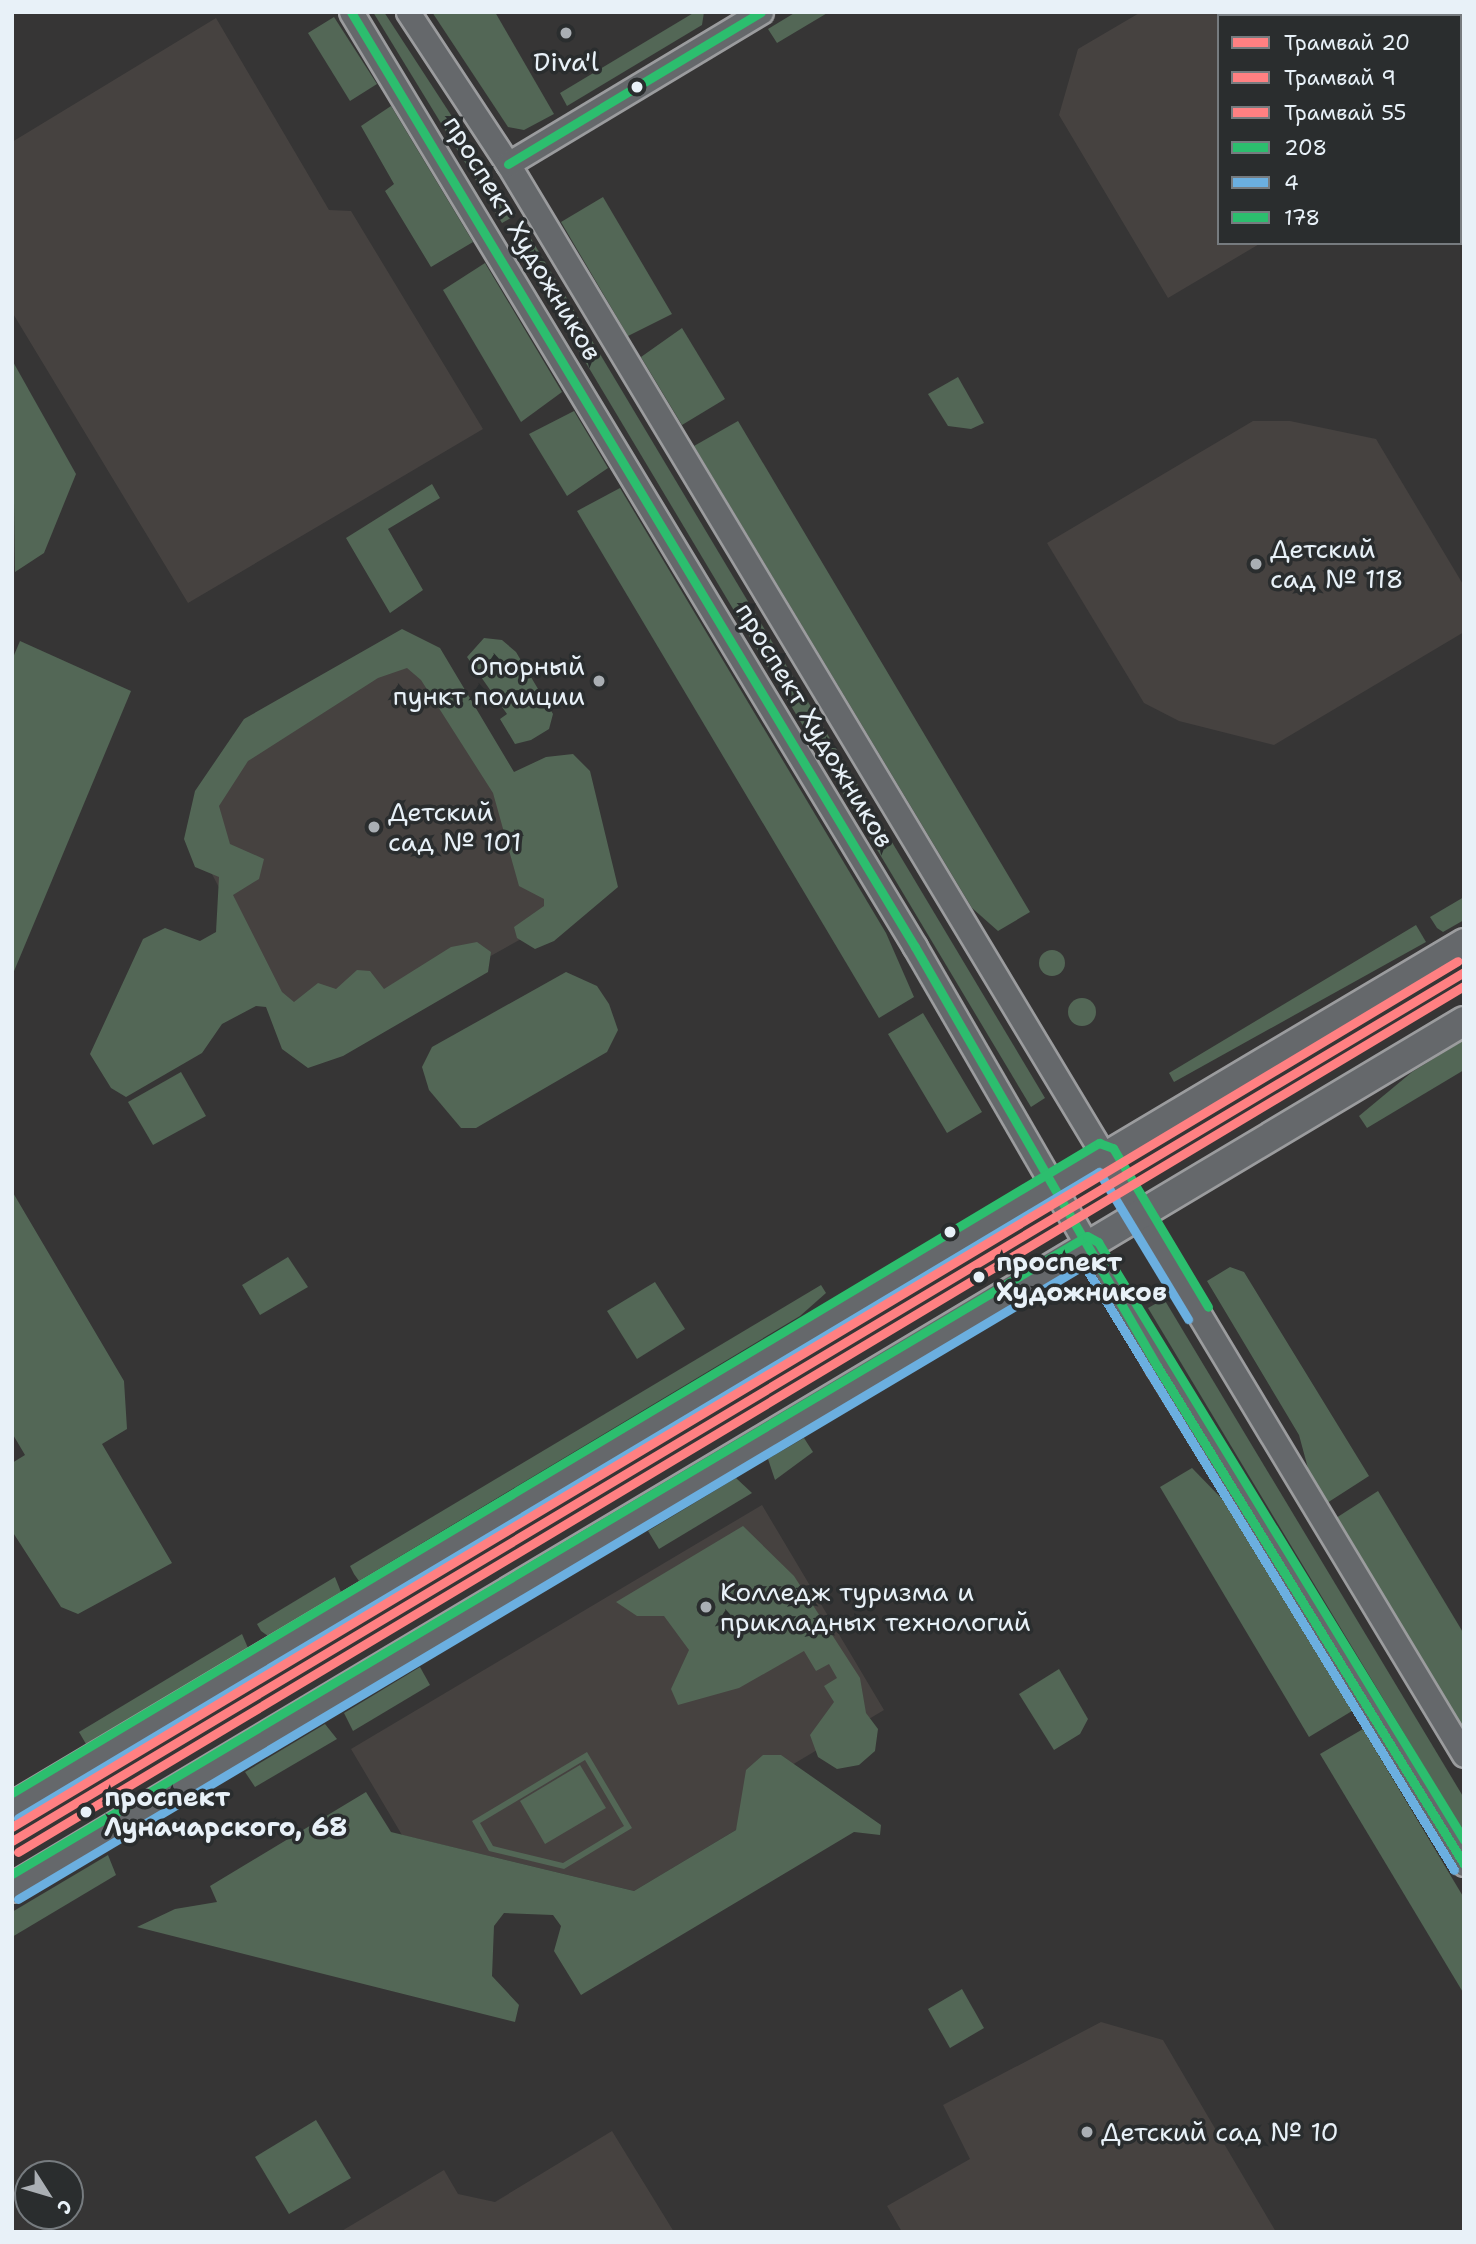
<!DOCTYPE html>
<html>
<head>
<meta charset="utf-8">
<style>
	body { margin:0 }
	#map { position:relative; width:1476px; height:2244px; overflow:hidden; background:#363535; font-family:"Shantell Sans",sans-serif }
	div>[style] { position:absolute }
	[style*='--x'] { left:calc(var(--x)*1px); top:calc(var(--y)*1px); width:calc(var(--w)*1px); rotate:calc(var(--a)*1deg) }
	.built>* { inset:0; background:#464240 }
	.green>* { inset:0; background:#536756 }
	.round { border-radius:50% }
	.roads { filter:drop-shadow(2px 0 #9b9c9e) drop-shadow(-2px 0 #9b9c9e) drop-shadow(0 2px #9b9c9e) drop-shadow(0 -2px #9b9c9e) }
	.minor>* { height:23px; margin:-11.5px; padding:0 11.5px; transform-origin:11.5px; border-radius:11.5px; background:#65686b }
	.major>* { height:28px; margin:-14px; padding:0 14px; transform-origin:14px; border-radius:14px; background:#65686b }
	.bus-1>* { height:9px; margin:-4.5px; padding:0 4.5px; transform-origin:4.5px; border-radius:4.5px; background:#2cbe6e }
	.bus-2>* { height:9px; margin:-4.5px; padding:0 4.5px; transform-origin:4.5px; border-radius:4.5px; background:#6bafe0 }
	.bus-3>* { height:9px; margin:-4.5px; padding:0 4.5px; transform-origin:4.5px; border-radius:4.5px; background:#2cbe6e }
	.tram-1>* { height:9px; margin:-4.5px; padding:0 4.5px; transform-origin:4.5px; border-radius:4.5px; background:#ff8082 }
	.tram-2>* { height:9px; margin:-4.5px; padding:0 4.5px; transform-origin:4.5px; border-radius:4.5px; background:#ff8082 }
	.tram-3>* { height:9px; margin:-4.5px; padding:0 4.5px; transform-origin:4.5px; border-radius:4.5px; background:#ff8082 }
	.dots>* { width:19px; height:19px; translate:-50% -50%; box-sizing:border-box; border:4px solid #2a2d2e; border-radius:50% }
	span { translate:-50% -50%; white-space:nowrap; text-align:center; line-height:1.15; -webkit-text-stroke:7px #2a2d2e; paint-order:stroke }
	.poi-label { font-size:26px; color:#e8f1f8 }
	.left { translate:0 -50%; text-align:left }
	.right { translate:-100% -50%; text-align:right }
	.street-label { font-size:26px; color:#e8f1f8 }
	.stop-label { font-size:26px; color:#e8f1f8; font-weight:700 }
	.frame { position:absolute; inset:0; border:14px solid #e8f1f8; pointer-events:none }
	.legend { position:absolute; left:1217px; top:14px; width:245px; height:231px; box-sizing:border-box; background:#2a2d2e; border:2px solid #767b7f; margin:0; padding:9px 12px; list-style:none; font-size:21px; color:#e8f1f8 }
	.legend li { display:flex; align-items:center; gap:14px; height:35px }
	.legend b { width:35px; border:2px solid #767b7f }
	.north { position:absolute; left:14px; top:2160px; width:70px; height:70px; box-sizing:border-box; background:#2a2d2e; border:2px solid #767b7f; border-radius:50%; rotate:127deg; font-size:19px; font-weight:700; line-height:28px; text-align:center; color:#e8f1f8 }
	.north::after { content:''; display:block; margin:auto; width:24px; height:32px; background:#aaafb4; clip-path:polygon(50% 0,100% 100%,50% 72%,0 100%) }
</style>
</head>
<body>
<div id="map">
	<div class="built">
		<div style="clip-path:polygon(1141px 12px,1377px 16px,1219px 16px,1219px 243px,1261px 243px,1168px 298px,1059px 115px,1078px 49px)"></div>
		<div style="clip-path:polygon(216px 18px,329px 210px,351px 211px,483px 429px,188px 603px,12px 312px,12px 142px)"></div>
		<div style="clip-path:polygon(1253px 421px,1290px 421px,1376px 439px,1464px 586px,1464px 632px,1274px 745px,1179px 721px,1144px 703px,1047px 543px)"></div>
		<div style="clip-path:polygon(405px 633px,590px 901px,308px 1057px,203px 857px,204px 797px,233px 735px)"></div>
		<div style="clip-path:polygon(762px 1505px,884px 1710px,755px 1787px,736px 1830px,634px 1891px,402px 1835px,351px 1749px)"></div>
		<div style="clip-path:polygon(1101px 2022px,1163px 2040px,1276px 2232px,902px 2232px,887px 2206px,970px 2159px,943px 2105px)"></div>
		<div style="clip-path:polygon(612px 2131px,674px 2232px,340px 2232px,444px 2170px,458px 2194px,495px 2202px)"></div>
	</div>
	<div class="green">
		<div style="clip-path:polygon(373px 12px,384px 12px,516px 215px,502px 223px)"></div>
		<div style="clip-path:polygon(432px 12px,495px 12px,554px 114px,524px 130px,508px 127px)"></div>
		<div style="clip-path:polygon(695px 12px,704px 12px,702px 25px,567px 106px,560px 93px)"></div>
		<div style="clip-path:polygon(796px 12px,829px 12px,777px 43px,768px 29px)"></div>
		<div style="clip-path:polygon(334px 17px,377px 84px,350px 101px,308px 33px)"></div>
		<div style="clip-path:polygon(391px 106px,473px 242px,431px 267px,385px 191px,394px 184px,361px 126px)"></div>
		<div style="clip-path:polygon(603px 197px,672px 314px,628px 336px,561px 222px)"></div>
		<div style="clip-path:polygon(527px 232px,1045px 1098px,1031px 1107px,513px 241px)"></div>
		<div style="clip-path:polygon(485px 263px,562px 392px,521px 422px,443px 290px)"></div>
		<div style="clip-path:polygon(682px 328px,725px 399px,682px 425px,641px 357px)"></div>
		<div style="clip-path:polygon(12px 360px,76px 474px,44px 553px,15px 572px)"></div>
		<div style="clip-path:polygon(958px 377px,984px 423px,971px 429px,948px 426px,928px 394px)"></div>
		<div style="clip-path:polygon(574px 411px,608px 468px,567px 496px,529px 434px)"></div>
		<div style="clip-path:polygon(738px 421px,1030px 912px,998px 931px,972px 908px,694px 446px)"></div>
		<div style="clip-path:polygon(432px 484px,440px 498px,388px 529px,423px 590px,390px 613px,346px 538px)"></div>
		<div style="clip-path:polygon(620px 488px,886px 933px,914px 997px,879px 1018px,577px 511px)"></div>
		<div style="clip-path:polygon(402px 629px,440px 648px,514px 772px,546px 757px,573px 754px,590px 771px,618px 887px,554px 941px,535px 949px,517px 938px,514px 927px,544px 906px,544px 899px,519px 886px,493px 793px,421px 680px,407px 668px,378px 678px,248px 761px,219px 806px,230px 844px,264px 859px,259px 879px,233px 895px,282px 992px,294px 1002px,318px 983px,336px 989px,357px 970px,370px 971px,384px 989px,451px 947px,477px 942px,491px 952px,488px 972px,343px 1056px,308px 1068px,282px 1049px,266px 1007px,256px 1006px,222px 1024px,202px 1053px,126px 1097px,111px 1088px,90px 1054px,143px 939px,165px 928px,200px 941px,216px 932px,219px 877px,195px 867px,184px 839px,195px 791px,244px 719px)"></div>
		<div style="clip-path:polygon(484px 638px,502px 640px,516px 652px,553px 714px,549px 729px,531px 740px,515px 744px,500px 719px,507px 714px,467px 657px)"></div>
		<div style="clip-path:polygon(20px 641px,131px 691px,12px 976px,12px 660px)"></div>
		<div style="clip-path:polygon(1464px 897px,1464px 920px,1443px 932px,1437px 928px,1430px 917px)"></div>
		<div style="clip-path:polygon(1416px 925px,1426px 942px,1174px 1082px,1169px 1073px)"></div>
		<div class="round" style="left:1039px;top:950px;width:26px;height:26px"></div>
		<div style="clip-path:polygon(566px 972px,597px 986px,609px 1004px,618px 1030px,607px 1052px,476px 1128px,461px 1128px,429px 1090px,422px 1067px,432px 1047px)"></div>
		<div class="round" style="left:1068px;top:998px;width:28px;height:28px"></div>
		<div style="clip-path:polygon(923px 1013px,982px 1112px,947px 1133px,888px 1034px)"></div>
		<div style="clip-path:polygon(1464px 1040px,1464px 1070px,1367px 1128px,1359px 1116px,1412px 1072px)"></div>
		<div style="clip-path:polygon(181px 1072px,206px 1116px,153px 1145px,128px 1102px)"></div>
		<div style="clip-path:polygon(12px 1191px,124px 1381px,127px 1429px,102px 1444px,172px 1563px,78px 1614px,61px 1607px,12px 1531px,12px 1463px,25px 1455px,12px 1433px)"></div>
		<div style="clip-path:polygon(288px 1257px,308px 1287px,260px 1315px,242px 1285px)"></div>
		<div style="clip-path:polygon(1230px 1267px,1244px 1272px,1369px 1476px,1327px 1503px,1309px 1472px,1299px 1435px,1207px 1281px)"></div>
		<div style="clip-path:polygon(655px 1282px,685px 1329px,637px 1359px,607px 1311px)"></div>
		<div style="clip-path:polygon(821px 1285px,826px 1293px,800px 1316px,359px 1581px,354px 1574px,350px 1566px)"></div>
		<div style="clip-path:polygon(1164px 1299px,1464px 1798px,1464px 1833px,1148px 1308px)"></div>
		<div style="clip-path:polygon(804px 1438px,813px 1452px,775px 1480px,768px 1459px)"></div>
		<div style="clip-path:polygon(1192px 1468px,1226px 1503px,1352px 1711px,1309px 1737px,1160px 1487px)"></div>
		<div style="clip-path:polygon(736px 1478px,752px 1493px,659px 1549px,648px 1531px)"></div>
		<div style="clip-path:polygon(1378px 1491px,1464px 1634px,1464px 1730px,1336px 1518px)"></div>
		<div style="clip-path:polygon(743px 1526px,794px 1576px,860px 1678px,866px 1713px,878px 1729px,875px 1751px,859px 1765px,837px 1769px,818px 1757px,810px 1735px,834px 1702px,824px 1686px,837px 1678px,829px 1664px,816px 1671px,804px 1651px,739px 1688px,678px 1705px,671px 1689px,689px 1650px,664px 1616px,637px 1616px,616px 1602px)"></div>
		<div style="clip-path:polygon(335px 1577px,341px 1592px,268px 1636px,261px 1631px,257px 1624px)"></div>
		<div style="clip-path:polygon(242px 1634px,248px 1648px,86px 1744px,79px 1732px)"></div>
		<div style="clip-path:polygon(420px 1667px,430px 1685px,353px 1731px,344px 1713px)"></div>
		<div style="clip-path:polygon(1059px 1669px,1088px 1719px,1080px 1734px,1054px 1750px,1019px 1694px)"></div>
		<div style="clip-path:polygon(325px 1724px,337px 1739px,255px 1787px,245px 1772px)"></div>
		<div style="clip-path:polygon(1363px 1729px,1464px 1898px,1464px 1994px,1320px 1754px)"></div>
		<div style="clip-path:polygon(evenodd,587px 1752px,632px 1828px,564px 1869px,489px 1851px,472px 1821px,587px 1752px,585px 1760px,624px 1826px,563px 1863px,493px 1846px,480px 1823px,585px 1760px)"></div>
		<div style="clip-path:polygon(763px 1755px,781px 1755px,881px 1825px,880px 1835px,854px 1832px,581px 1995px,554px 1951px,561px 1926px,553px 1915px,504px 1913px,494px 1926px,492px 1976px,519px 2005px,515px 2022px,137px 1927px,175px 1909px,217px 1902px,210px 1886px,366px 1792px,391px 1832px,634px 1891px,736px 1830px,746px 1770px)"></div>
		<div style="clip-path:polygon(580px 1765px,606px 1808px,545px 1844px,520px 1801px)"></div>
		<div style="clip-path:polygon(108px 1855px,116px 1875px,12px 1937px,12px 1912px)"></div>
		<div style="clip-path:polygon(962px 1989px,984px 2028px,950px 2048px,928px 2009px)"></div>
		<div style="clip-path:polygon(316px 2120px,351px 2178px,289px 2214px,255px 2157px)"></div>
	</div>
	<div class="roads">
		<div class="minor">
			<div style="--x:351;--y:12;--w:1092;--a:58.9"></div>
			<div style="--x:915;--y:947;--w:484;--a:60"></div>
			<div style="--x:1157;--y:1366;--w:585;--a:58.35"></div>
			<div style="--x:408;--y:12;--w:182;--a:56.7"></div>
			<div style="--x:508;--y:164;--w:1856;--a:59"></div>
			<div style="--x:508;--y:164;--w:295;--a:-31"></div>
		</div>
		<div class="major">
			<div style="--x:12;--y:1807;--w:1690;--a:-30.75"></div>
			<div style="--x:12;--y:1888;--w:1691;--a:-30.84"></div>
		</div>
	</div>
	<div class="bus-1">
		<div style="--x:351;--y:12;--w:1092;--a:58.9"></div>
		<div style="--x:915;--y:947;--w:484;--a:60"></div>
		<div style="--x:1157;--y:1366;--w:585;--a:58.35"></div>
		<div style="--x:508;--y:164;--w:295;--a:-31"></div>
	</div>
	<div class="bus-2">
		<div style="--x:18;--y:1818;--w:1259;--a:-30.86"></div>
		<div style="--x:1099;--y:1172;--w:172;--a:58.8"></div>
		<div style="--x:18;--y:1899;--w:1240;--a:-30.74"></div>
		<div style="--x:1084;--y:1265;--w:709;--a:58.55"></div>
	</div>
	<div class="bus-3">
		<div style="--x:12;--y:1793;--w:1267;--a:-30.88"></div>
		<div style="--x:1099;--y:1143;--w:15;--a:20"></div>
		<div style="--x:1113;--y:1148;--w:185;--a:59.1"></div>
		<div style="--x:12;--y:1874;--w:1250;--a:-30.69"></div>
		<div style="--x:1087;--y:1236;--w:13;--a:29"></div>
		<div style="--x:1098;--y:1242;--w:701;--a:58.53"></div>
	</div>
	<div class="tram-1">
		<div style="--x:12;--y:1841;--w:1692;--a:-30.9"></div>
	</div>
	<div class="tram-2">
		<div style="--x:18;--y:1852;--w:1685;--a:-30.92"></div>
	</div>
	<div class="tram-3">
		<div style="--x:12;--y:1827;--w:1685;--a:-30.92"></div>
	</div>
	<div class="dots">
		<div style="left:566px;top:33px;background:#aaafb4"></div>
		<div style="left:637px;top:87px;background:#e8f1f8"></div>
		<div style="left:1256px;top:564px;background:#aaafb4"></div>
		<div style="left:599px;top:681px;background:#aaafb4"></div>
		<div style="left:374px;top:827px;background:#aaafb4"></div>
		<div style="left:950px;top:1232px;background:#e8f1f8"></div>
		<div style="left:979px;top:1277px;background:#e8f1f8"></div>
		<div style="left:706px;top:1607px;background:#aaafb4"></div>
		<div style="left:86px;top:1812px;background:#e8f1f8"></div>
		<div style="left:1087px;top:2132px;background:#aaafb4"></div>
	</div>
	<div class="poi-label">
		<span style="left:566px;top:62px">Diva'l</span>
		<span class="left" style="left:1270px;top:564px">Детский<br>сад № 118</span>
		<span class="right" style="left:585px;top:681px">Опорный<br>пункт полиции</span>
		<span class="left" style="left:388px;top:827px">Детский<br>сад № 101</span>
		<span class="left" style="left:720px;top:1607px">Колледж туризма и<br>прикладных технологий</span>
		<span class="left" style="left:1101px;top:2132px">Детский сад № 10</span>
	</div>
	<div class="street-label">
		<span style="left:523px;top:238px;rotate:59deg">проспект Художников</span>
		<span style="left:815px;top:725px;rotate:59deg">проспект Художников</span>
	</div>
	<div class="stop-label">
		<span class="left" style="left:996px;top:1277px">проспект<br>Художников</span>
		<span class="left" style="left:104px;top:1812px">проспект<br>Луначарского, 68</span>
	</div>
	<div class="frame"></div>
	<ul class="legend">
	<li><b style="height:9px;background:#ff8082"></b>Трамвай 20</li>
	<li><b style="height:9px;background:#ff8082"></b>Трамвай 9</li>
	<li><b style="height:9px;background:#ff8082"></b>Трамвай 55</li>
	<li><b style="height:9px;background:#2cbe6e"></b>208</li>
	<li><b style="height:9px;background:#6bafe0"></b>4</li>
	<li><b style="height:9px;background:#2cbe6e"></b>178</li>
	</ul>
	<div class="north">С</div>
</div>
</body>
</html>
